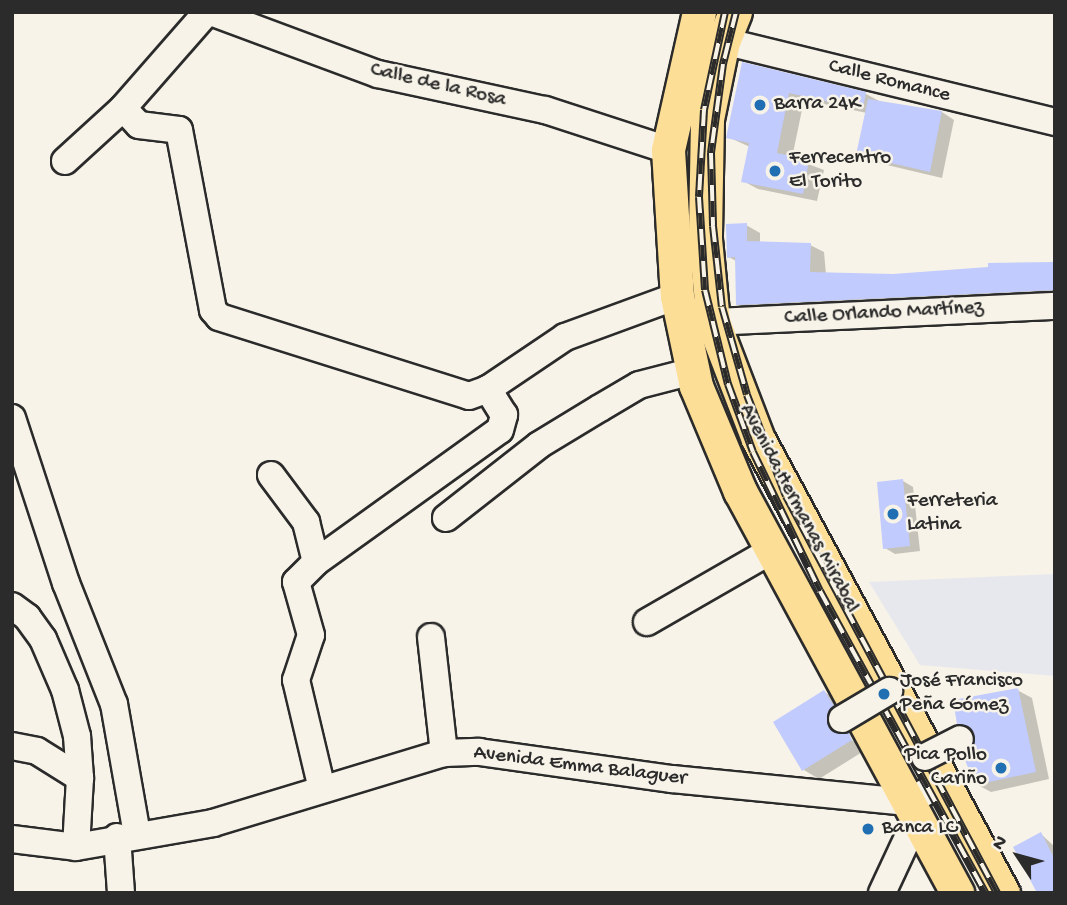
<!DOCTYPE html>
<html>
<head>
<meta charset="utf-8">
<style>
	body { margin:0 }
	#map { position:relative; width:1067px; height:905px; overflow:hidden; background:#f7f3e8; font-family:"Gochi Hand",sans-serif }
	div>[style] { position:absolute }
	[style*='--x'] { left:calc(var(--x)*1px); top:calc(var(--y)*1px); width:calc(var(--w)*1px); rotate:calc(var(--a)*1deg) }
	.built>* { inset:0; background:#e7e7ee }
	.shadow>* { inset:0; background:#0003 }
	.building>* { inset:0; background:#c1cbfd }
	.roads { filter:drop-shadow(2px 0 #2b2b2b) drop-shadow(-2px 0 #2b2b2b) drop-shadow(0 2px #2b2b2b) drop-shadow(0 -2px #2b2b2b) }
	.minor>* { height:26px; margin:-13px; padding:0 13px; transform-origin:13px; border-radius:13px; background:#f7f3e8 }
	.major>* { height:33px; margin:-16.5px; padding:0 16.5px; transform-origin:16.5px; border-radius:16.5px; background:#fcde96 }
	.rail>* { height:8px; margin-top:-4px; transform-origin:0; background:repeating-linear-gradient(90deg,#f7f3e8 0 16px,#2b2b2b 0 32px); box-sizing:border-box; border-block:2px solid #2b2b2b }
	.bridges { filter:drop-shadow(2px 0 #2b2b2b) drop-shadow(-2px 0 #2b2b2b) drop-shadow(0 2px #2b2b2b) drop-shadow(0 -2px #2b2b2b) }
	.minor-bridge>* { height:26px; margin:-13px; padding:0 13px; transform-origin:13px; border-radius:13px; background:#f7f3e8 }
	.dots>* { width:19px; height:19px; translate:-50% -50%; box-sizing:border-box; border:4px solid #f7f3e8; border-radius:50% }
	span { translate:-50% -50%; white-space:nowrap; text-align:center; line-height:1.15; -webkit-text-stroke:5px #f7f3e8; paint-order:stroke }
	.street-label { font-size:21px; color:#2b2b2b }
	.poi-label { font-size:21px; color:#2b2b2b }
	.left { translate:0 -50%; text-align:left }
	.right { translate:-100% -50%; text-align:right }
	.frame { position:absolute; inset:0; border:14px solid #2b2b2b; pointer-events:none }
	.north { position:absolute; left:983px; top:821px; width:70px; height:70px; -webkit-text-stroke:5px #f7f3e8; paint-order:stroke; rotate:306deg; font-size:19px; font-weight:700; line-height:28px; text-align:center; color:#2b2b2b }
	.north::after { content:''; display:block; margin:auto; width:24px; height:32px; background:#2b2b2b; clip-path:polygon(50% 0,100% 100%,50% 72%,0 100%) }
</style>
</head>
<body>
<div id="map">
	<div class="built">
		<div style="clip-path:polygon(1055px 574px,1055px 676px,920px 665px,869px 582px)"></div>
	</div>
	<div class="shadow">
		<div style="clip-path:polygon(744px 64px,866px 94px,881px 102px,942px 112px,954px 120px,942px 178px,870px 161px,858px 154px,867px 113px,804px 100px,792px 158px,824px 170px,817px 201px,758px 189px,743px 181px,750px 147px,728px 137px)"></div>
		<div style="clip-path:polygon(746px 225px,760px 233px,760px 243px,810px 245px,824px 252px,826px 274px,894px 275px,1055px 263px,1055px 298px,751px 312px,738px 304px,736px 261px,729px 257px)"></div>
		<div style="clip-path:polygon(903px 481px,913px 487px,920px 551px,895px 554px,885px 548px)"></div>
		<div style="clip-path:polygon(1017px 690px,1032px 698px,1049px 779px,991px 792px,976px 784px,975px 748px)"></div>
		<div style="clip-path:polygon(824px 692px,840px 701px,843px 735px,867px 749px,819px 779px,804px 770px)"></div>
		<div style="clip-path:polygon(1041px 834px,1055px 847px,1055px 893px)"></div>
	</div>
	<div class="building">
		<div style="clip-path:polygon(742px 62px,866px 92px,863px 109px,789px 93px,777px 153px,809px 160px,803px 194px,741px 182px,749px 143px,726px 138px)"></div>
		<div style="clip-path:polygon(868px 99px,942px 111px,930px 172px,856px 155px)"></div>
		<div style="clip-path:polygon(747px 223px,747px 241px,811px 243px,810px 272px,893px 274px,988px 267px,988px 263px,1055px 262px,1055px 290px,736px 305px,735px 257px,727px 258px,726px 224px)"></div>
		<div style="clip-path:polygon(903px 479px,910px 546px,883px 549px,877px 482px)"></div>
		<div style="clip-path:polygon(1018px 688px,1036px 772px,975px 785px,963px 755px,974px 747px,974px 732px,957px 724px,953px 700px)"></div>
		<div style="clip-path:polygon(824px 690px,834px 706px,828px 712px,828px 726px,835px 733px,849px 733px,852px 740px,802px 771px,773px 722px)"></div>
		<div style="clip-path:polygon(1041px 832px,1055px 860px,1055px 893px,1037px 893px,1013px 847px)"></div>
	</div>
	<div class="roads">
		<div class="minor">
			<div style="--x:211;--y:12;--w:178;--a:20.4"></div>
			<div style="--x:378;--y:74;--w:171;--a:12.2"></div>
			<div style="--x:545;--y:110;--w:129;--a:18"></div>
			<div style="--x:723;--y:41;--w:342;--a:13.7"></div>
			<div style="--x:123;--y:108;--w:23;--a:47"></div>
			<div style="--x:139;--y:125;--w:40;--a:7.1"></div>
			<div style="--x:179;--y:130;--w:183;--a:79.3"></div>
			<div style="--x:213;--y:310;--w:9;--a:49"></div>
			<div style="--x:219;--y:317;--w:262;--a:17.5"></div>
			<div style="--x:469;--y:396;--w:20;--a:-20"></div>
			<div style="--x:488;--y:389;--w:93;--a:-34"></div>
			<div style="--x:565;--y:337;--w:119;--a:-20.1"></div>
			<div style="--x:65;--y:161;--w:79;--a:-42.4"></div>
			<div style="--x:123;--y:108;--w:128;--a:-48.8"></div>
			<div style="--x:713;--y:322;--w:342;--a:-2.7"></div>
			<div style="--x:12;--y:418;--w:174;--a:71.9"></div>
			<div style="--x:66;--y:583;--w:130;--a:68.4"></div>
			<div style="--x:114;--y:704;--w:133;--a:80"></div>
			<div style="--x:271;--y:475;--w:59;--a:53.3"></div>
			<div style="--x:306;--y:522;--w:41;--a:76"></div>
			<div style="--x:446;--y:518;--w:118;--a:-38.1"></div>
			<div style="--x:539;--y:445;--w:71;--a:-31.2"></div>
			<div style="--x:600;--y:408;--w:45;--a:-30.5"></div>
			<div style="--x:639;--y:385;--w:56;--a:-14.5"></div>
			<div style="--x:12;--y:606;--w:19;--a:36"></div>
			<div style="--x:27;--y:617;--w:27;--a:54"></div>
			<div style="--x:43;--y:639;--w:56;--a:66.7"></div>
			<div style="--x:65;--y:690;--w:48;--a:75.4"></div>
			<div style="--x:77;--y:736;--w:42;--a:85.9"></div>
			<div style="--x:80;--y:778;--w:69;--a:93.3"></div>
			<div style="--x:647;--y:622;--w:144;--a:-29.9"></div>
			<div style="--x:431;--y:637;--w:117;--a:83.6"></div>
			<div style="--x:12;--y:746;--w:25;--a:11"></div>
			<div style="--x:37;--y:751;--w:51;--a:32.1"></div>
			<div style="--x:322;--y:789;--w:112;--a:-103.4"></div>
			<div style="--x:296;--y:680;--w:47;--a:-71.6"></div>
			<div style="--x:311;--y:635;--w:55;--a:-105.8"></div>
			<div style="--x:296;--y:582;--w:28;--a:-45"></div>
			<div style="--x:316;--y:562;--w:226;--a:-35.7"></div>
			<div style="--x:500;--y:430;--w:16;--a:-75"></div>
			<div style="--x:504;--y:415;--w:31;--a:-122"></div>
			<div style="--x:117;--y:837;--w:56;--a:85.9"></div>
			<div style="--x:12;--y:839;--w:64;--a:7.1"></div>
			<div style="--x:76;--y:847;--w:139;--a:-9.9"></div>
			<div style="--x:213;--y:823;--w:241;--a:-16.9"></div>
			<div style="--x:444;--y:753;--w:35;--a:-2"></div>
			<div style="--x:479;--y:752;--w:195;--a:8"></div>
			<div style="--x:672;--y:779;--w:237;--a:5.6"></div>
			<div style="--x:908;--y:802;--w:43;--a:-29.6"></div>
			<div style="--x:882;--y:893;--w:83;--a:-65"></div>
		</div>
		<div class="major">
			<div style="--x:699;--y:12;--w:141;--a:102.7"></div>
			<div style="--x:668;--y:150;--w:146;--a:86.5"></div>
			<div style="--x:677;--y:296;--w:92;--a:78.1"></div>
			<div style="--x:696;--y:386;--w:114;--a:67.3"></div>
			<div style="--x:740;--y:491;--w:457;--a:61.6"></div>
			<div style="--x:735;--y:12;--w:31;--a:112"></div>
			<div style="--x:723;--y:41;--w:80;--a:101.6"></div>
			<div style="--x:707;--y:119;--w:120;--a:91"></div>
			<div style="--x:705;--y:239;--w:83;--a:84.5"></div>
			<div style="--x:713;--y:322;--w:125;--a:69"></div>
			<div style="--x:758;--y:439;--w:516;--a:61.65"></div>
		</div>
	</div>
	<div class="rail">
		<div style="--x:725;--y:12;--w:100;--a:102.1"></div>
		<div style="--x:704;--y:110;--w:87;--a:93.3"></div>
		<div style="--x:699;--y:197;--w:93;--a:86.3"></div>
		<div style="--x:705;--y:290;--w:97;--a:76.3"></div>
		<div style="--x:728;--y:384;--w:72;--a:69.8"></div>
		<div style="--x:753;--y:452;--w:154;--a:64.3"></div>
		<div style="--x:820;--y:591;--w:344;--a:61.3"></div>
		<div style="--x:736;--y:12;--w:54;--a:104"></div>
		<div style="--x:723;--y:64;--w:90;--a:97.7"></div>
		<div style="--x:711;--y:153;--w:73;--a:88.4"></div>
		<div style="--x:713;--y:226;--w:81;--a:83.7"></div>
		<div style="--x:722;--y:307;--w:91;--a:74.1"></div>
		<div style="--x:747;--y:395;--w:108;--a:68.9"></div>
		<div style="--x:786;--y:496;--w:450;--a:62"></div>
	</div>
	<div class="bridges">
		<div class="minor-bridge">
			<div style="--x:842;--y:719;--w:55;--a:-30.8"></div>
			<div style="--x:925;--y:757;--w:39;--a:-27"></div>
		</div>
	</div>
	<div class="dots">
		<div style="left:760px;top:105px;background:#1f6fb2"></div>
		<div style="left:775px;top:171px;background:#1f6fb2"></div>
		<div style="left:893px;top:514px;background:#1f6fb2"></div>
		<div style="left:884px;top:694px;background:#1f6fb2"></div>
		<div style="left:1001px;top:768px;background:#1f6fb2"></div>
		<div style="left:868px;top:829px;background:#1f6fb2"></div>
	</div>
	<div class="street-label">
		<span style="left:889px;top:82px;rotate:14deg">Calle Romance</span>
		<span style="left:438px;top:86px;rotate:13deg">Calle de la Rosa</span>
		<span style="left:884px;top:314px;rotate:-3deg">Calle Orlando Martínez</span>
		<span style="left:798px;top:509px;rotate:62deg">Avenida Hermanas Mirabal</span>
		<span style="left:580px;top:767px;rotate:7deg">Avenida Emma Balaguer</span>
	</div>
	<div class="poi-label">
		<span class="left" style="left:774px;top:105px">Barra 24K</span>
		<span class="left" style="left:789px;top:171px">Ferrecentro<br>El Torito</span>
		<span class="left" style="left:907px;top:514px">Ferreteria<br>Latina</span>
		<span class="left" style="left:900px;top:694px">José Francisco<br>Peña Gómez</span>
		<span class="right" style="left:987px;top:768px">Pica Pollo<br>Cariño</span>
		<span class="left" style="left:882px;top:829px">Banca LC</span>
	</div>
	<div class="frame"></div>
	<div class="north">N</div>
</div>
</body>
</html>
